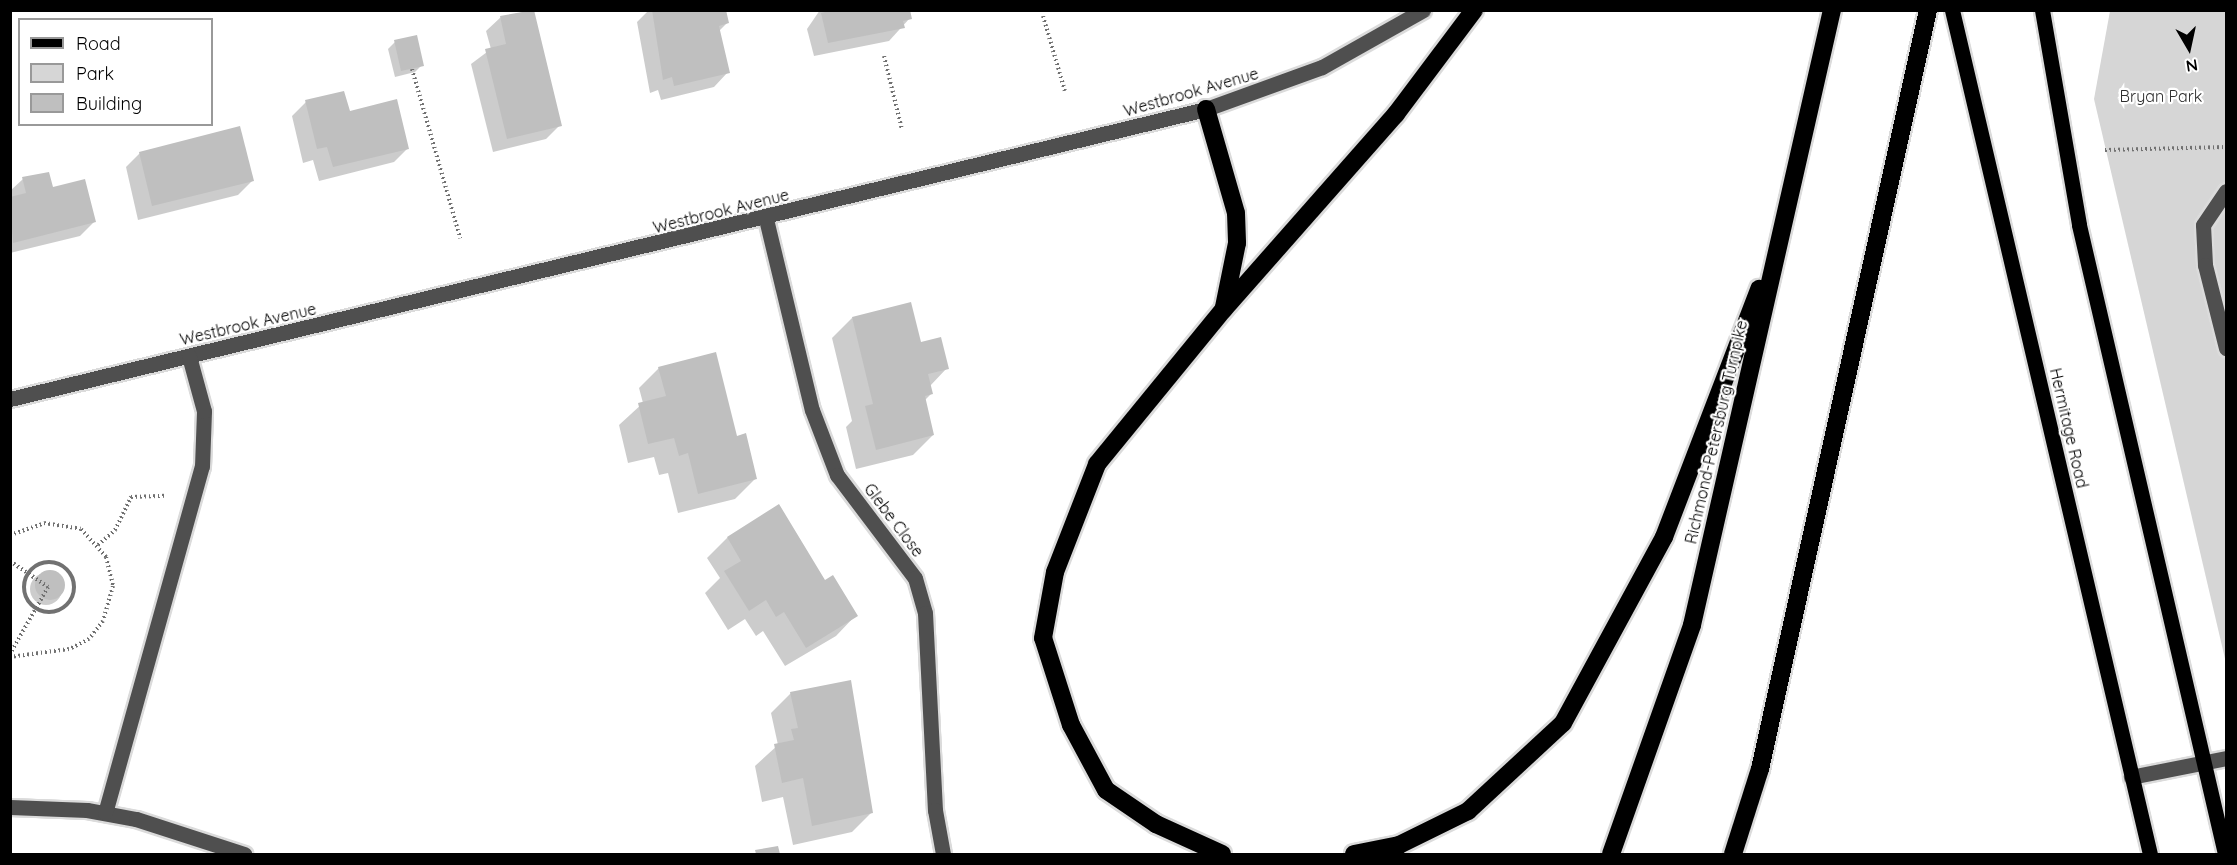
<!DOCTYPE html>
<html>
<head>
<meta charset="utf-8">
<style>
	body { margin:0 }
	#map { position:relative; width:2237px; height:865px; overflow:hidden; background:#fff; font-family:Quicksand,sans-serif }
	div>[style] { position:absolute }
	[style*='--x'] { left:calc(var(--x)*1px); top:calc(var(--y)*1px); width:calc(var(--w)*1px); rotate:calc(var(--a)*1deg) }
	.green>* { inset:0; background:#d6d6d6 }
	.shadow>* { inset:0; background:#0003 }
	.round { border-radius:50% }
	.building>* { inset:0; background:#bfbfbf }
	.path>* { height:4px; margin-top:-2px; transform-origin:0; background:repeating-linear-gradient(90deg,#717171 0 1.5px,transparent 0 4.5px) }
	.path>.ring { margin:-2px; padding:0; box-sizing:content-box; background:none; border:4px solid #717171; border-radius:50% }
	.roads { filter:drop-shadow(2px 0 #dbdbdb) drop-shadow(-2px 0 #dbdbdb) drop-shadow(0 2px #dbdbdb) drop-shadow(0 -2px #dbdbdb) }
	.minor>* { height:15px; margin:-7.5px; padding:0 7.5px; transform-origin:7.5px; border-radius:7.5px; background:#4f4f4f }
	.major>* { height:15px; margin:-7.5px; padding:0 7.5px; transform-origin:7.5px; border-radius:7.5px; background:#000 }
	.highway>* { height:18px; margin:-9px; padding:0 9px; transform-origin:9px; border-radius:9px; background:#000 }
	span { translate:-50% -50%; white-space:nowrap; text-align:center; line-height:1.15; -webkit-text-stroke:4.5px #fff; paint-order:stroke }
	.street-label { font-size:16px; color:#000 }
	.park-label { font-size:16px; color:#2d2d2d }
	.frame { position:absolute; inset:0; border:12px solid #000; pointer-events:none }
	.legend { position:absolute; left:18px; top:18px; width:195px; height:108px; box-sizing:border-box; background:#fff; border:2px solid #999; margin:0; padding:8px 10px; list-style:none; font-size:18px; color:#000 }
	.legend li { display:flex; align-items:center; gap:12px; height:30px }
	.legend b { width:30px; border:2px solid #999 }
	.north { position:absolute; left:2159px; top:18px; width:60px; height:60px; -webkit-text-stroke:4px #fff; paint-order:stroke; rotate:171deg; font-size:16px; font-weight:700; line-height:24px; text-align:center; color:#000 }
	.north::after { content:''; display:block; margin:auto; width:21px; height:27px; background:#000; clip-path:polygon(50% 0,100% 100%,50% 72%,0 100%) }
</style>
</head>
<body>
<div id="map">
	<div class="green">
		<div style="clip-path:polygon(2110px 11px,2226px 11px,2226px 663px,2094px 99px)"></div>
	</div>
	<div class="shadow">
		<div style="clip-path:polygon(532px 10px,560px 125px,546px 139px,493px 152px,471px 64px,491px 49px,486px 31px,501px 17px)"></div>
		<div style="clip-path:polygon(649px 10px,724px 10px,727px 23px,718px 32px,728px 72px,714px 87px,661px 100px,658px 90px,650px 93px,637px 22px)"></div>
		<div style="clip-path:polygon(820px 10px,909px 10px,910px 18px,889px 41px,814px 56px,807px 29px)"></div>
		<div style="clip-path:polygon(395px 42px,422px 65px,415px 72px,395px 77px,388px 49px)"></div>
		<div style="clip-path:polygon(306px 102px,349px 113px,408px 148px,394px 162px,319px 181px,313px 160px,303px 163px,292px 116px)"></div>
		<div style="clip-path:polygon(140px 153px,252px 181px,238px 195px,138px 220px,126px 167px)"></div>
		<div style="clip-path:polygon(23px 179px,52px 188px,94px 222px,80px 236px,10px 253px,10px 191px)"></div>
		<div style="clip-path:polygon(852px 318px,947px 368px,930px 386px,931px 394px,924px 401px,933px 435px,913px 455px,856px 469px,846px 427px,852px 421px,832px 338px)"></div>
		<div style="clip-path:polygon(659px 368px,755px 479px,735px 499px,678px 513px,668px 473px,659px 475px,654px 457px,628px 463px,619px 425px,643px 403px,639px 388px)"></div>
		<div style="clip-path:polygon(779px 506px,825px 582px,856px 615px,836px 636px,785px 666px,763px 631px,756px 636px,745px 619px,728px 630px,705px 593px,720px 578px,707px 558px,727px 538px)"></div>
		<div class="round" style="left:30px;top:573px;width:32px;height:32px"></div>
		<div style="clip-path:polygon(791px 693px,872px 812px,852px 832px,793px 845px,783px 797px,762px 802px,755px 766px,778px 745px,771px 713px)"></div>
	</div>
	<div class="building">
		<div style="clip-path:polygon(534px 10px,562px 126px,507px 139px,485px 49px,506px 44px,500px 16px)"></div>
		<div style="clip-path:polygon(652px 10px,726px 10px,729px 23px,719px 26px,730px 73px,674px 86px,672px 77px,663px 80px)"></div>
		<div style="clip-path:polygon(833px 10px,910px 10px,912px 19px,903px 21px,905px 28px,828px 43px,821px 13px)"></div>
		<div style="clip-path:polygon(417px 35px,424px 66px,401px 71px,394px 40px)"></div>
		<div style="clip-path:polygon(344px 91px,350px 111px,397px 99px,409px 149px,333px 167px,327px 147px,317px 149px,305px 100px)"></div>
		<div style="clip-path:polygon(240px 126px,254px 181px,152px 206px,139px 152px)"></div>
		<div style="clip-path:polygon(49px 172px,53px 187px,85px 179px,96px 222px,13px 243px,10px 197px,26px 193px,22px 177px)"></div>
		<div style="clip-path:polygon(911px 302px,921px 342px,941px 337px,949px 369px,928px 374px,933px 394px,925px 396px,934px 435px,876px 450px,865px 406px,873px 404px,852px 317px)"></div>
		<div style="clip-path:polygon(716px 352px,737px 436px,746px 433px,757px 479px,698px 494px,688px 453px,679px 456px,674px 438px,648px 444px,638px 403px,666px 396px,658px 367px)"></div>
		<div style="clip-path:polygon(779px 504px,825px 580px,833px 575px,858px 616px,806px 648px,784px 612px,776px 617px,766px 600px,749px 611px,724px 571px,741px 561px,727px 537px)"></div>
		<div class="round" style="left:35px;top:570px;width:30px;height:30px"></div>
		<div style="clip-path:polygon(851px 680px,873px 813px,812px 826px,803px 778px,782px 783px,774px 744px,794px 740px,791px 729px,798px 728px,790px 692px)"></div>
		<div style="clip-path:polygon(778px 846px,780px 854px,756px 854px,755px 850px)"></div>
	</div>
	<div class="path">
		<div style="--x:1043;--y:16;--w:78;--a:73.7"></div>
		<div style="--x:884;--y:56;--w:76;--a:76.3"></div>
		<div style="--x:412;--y:69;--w:176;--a:74.1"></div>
		<div style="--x:2105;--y:150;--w:121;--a:-1.4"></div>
		<div style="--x:10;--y:535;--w:36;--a:-19"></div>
		<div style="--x:44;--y:523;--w:37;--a:9"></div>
		<div style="--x:81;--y:529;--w:38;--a:48"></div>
		<div style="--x:106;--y:557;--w:30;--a:76"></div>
		<div style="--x:113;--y:586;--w:36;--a:106"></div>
		<div style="--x:103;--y:621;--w:23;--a:128"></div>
		<div style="--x:89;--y:639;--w:22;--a:153"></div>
		<div style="--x:69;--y:649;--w:60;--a:172.3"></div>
		<div style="--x:98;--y:545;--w:23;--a:-41"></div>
		<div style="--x:115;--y:530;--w:37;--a:-64"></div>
		<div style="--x:131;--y:497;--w:34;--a:-2"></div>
		<div style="--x:10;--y:561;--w:46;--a:34.4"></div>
		<div style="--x:48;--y:587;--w:77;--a:119.6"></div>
		<div class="ring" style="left:24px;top:562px;width:46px;height:46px"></div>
	</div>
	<div class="roads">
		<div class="minor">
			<div style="--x:2226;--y:191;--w:41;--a:124.1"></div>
			<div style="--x:2203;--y:225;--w:40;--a:87.1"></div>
			<div style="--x:2205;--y:265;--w:86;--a:75.8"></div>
			<div style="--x:766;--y:219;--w:196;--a:76.5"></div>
			<div style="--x:812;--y:410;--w:70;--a:69"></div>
			<div style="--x:837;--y:475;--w:129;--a:52.9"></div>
			<div style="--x:915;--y:578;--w:36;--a:74"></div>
			<div style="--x:925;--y:613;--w:197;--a:87.1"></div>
			<div style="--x:935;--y:810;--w:45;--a:79.7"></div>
			<div style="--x:10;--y:399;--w:1231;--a:-13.63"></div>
			<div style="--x:1206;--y:109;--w:123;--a:-19.9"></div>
			<div style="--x:1322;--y:67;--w:116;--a:-29.4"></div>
			<div style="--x:2131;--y:777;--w:97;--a:-11.3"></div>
			<div style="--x:10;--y:807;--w:77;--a:2.2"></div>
			<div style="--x:87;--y:810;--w:50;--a:10.4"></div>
			<div style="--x:136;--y:819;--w:114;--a:18"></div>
			<div style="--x:105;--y:813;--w:360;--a:-74.4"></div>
			<div style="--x:202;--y:466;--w:55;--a:-87.9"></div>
			<div style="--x:204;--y:411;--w:57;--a:-105.3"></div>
		</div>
		<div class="major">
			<div style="--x:1952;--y:10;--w:867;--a:76.8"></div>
			<div style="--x:2042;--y:10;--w:218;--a:80.2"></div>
			<div style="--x:2079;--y:225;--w:646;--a:76.93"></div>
		</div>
		<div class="highway">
			<div style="--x:1206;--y:109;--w:108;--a:73.9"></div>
			<div style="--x:1236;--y:213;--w:30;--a:88"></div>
			<div style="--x:1237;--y:243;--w:65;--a:101.5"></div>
			<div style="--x:1222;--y:854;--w:72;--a:-155.6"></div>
			<div style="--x:1156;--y:824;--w:60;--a:-145.8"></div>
			<div style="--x:1106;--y:790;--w:74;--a:-118.3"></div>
			<div style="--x:1071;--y:725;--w:91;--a:-107.8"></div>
			<div style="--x:1043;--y:638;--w:67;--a:-79.7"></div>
			<div style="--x:1055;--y:572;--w:116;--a:-68.7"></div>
			<div style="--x:1097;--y:464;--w:200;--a:-50.7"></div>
			<div style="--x:1224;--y:309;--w:260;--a:-48.6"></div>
			<div style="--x:1396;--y:114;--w:130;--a:-53.1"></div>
			<div style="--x:1354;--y:854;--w:46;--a:-11.3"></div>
			<div style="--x:1399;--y:845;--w:77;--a:-26.2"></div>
			<div style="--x:1468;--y:811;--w:129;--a:-42.8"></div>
			<div style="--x:1563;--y:723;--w:212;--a:-61.5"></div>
			<div style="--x:1664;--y:537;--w:266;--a:-69"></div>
			<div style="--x:1611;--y:854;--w:243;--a:-70.5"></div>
			<div style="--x:1692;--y:625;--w:631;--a:-77.18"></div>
			<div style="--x:1733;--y:854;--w:89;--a:-72.4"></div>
			<div style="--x:1760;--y:769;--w:777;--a:-77.52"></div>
		</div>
	</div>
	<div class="street-label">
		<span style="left:1191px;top:92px;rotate:-16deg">Westbrook Avenue</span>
		<span style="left:721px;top:211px;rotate:-14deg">Westbrook Avenue</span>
		<span style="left:248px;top:324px;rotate:-13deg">Westbrook Avenue</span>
		<span style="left:2069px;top:428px;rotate:77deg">Hermitage Road</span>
		<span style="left:1716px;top:432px;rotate:-77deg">Richmond-Petersburg Turnpike</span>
		<span style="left:894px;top:520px;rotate:53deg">Glebe Close</span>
	</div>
	<div class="park-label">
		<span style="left:2161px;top:96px">Bryan Park</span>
	</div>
	<div class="frame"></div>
	<ul class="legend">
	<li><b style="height:8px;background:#000"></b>Road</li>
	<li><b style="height:16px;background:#d6d6d6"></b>Park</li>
	<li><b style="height:16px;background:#bfbfbf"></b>Building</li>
	</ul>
	<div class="north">N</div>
</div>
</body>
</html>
